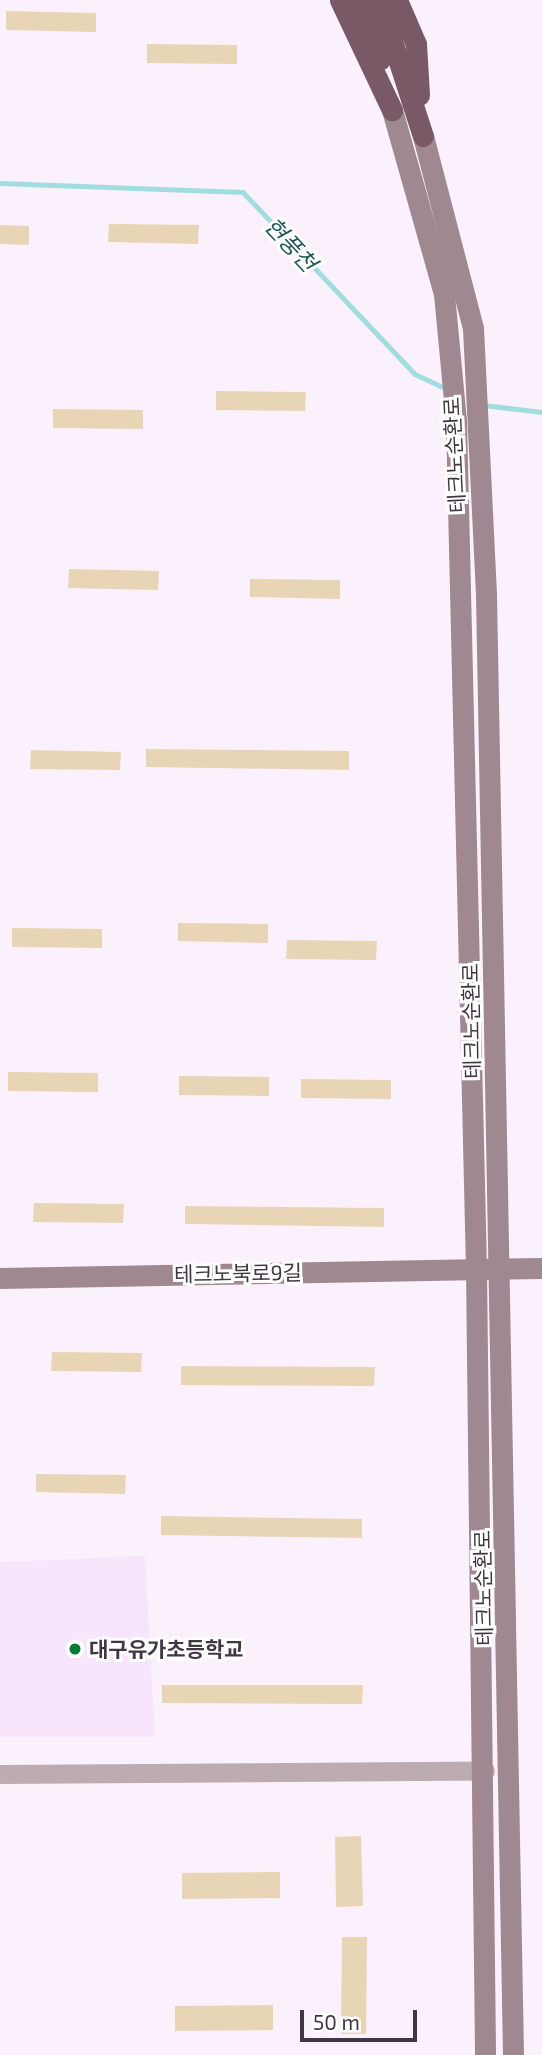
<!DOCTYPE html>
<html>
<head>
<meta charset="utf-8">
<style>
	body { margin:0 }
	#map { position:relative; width:542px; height:2055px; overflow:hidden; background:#fbf1fd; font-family:"Exo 2","Noto Sans KR",sans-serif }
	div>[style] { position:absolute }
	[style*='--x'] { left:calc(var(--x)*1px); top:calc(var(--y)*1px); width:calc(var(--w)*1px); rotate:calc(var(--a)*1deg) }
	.built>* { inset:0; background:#f6e5fb }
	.stream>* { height:4.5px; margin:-2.25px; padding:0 2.25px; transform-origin:2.25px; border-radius:2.25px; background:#a1ddde }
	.building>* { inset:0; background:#e8d5b6 }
	.street>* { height:19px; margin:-9.5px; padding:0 9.5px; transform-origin:9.5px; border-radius:9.5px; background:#bcacb2 }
	.secondary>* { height:21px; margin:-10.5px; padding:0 10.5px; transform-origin:10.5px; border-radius:10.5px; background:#a08891 }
	.highway>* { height:21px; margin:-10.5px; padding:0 10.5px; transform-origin:10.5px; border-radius:10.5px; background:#795966 }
	.dots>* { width:19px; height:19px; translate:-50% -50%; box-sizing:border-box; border:4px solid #fff; border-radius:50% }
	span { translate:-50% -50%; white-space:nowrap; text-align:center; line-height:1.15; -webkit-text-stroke:6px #fff; paint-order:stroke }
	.street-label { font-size:21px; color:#413743 }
	.poi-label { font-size:21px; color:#413743; font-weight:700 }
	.left { translate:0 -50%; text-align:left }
	.water-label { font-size:23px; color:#225657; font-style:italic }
	.scale { position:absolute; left:300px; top:2010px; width:117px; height:32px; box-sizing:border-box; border:4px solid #413743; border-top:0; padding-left:9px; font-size:21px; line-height:24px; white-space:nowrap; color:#413743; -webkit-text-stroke:5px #fff; paint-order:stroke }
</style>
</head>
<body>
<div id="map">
	<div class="built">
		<div style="clip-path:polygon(145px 1556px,155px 1737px,0 1737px,0 1562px)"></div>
	</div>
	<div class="stream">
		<div style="--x:0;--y:183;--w:243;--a:2.1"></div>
		<div style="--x:243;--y:192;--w:250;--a:46.6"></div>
		<div style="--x:415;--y:374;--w:35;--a:25"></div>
		<div style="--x:484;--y:405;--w:58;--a:6.9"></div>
	</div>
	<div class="building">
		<div style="clip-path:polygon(6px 11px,96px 13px,96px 32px,6px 30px)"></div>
		<div style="clip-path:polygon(147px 44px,237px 45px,237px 64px,147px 63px)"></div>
		<div style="clip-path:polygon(109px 224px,199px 225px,198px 244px,108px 242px)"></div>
		<div style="clip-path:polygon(0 225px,29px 226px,29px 245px,0 244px)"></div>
		<div style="clip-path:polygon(216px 391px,306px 392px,305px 411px,216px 410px)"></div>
		<div style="clip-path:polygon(53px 409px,143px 410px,143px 429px,53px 428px)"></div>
		<div style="clip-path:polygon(69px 569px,159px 571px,158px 590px,68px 588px)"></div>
		<div style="clip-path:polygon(250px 579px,340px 580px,340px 599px,250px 597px)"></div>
		<div style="clip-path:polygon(146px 749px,349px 751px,349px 770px,146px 767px)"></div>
		<div style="clip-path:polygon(31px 750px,121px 752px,120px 770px,30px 769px)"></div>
		<div style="clip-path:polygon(178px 923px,268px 924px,268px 943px,178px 941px)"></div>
		<div style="clip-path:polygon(12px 928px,102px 929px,102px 948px,12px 947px)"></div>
		<div style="clip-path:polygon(287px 940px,377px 941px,376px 960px,286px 959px)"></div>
		<div style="clip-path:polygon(8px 1072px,98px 1073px,98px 1092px,8px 1091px)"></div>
		<div style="clip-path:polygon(179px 1076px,269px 1077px,269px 1096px,179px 1095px)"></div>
		<div style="clip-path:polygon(301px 1079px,391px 1080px,391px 1099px,301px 1098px)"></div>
		<div style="clip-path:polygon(34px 1203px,124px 1204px,123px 1223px,33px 1222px)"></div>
		<div style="clip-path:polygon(185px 1206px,384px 1208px,384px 1227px,185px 1224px)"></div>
		<div style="clip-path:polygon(52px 1352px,142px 1353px,141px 1372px,51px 1371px)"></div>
		<div style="clip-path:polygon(181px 1366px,375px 1367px,374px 1386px,181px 1385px)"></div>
		<div style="clip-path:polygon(36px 1474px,126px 1475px,125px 1494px,36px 1492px)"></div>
		<div style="clip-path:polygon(161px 1516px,362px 1519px,362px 1538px,161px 1535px)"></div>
		<div style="clip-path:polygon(162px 1685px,363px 1685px,362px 1704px,162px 1703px)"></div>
		<div style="clip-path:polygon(361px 1836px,363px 1906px,336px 1907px,335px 1837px)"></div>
		<div style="clip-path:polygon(280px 1872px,280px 1898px,182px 1899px,182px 1873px)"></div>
		<div style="clip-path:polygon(342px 1937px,367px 1937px,366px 2034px,341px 2034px)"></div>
		<div style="clip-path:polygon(273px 2005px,273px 2030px,175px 2031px,175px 2006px)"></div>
	</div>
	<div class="street">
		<div style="--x:0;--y:1774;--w:485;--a:-0.4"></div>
	</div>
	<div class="secondary">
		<div style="--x:392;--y:110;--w:191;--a:74.2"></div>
		<div style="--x:444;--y:294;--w:127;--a:84.6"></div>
		<div style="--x:456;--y:420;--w:849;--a:88.65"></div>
		<div style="--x:476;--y:1269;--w:786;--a:89.34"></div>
		<div style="--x:423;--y:136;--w:198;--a:75.4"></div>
		<div style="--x:473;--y:328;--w:267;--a:87.2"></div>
		<div style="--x:486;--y:595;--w:1460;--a:88.94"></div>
		<div style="--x:0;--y:1278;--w:542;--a:-1.06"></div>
	</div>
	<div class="highway">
		<div style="--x:340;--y:0;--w:122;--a:64.7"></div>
		<div style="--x:360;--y:0;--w:63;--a:71.6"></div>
		<div style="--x:379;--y:0;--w:143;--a:72.1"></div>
		<div style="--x:397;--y:0;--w:48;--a:66.6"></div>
		<div style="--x:416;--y:44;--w:51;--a:86.6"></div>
	</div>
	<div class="dots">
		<div style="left:75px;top:1649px;background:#007d35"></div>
	</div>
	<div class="street-label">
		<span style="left:454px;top:455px;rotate:-93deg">테크노순환로</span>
		<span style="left:471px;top:1021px;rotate:-91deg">테크노순환로</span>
		<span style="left:238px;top:1273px;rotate:-1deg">테크노북로9길</span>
		<span style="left:483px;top:1588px;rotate:-91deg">테크노순환로</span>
	</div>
	<div class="poi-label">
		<span class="left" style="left:89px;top:1649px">대구유가초등학교</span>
	</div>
	<div class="water-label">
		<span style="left:291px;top:244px;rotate:47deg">현풍천</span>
	</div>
	<div class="scale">50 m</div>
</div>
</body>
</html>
